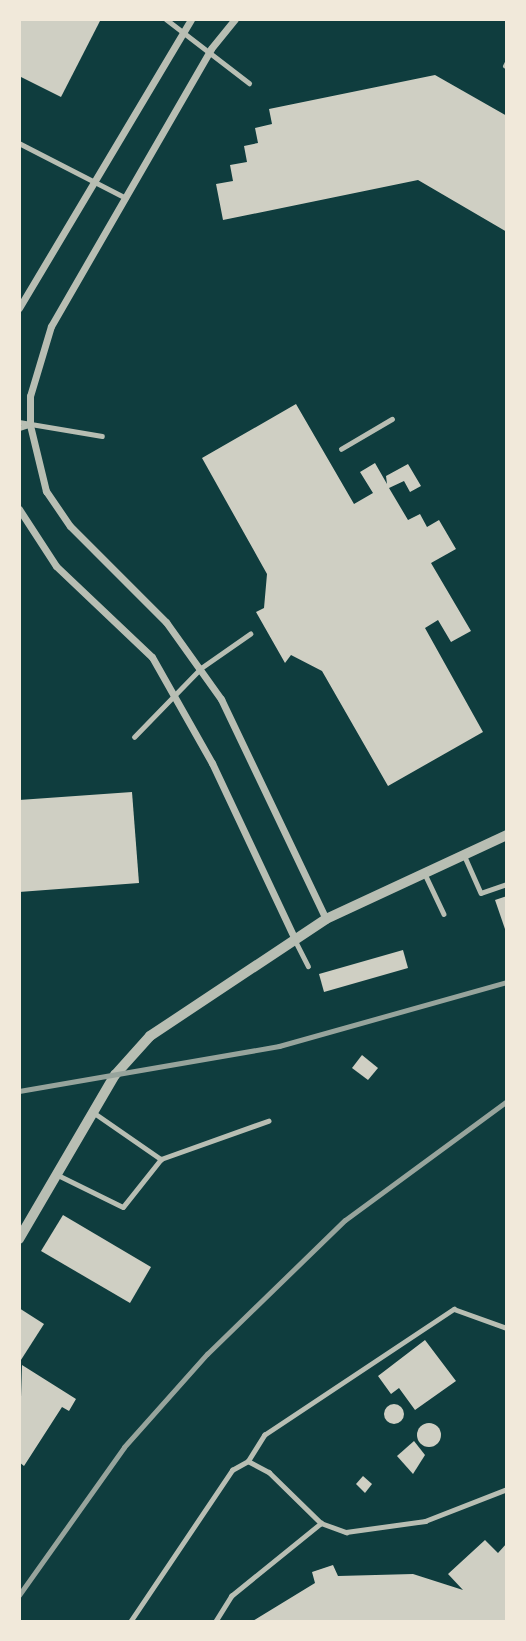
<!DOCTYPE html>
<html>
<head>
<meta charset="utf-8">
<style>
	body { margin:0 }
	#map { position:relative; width:526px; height:1641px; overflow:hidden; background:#0f3d3e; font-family:"Noto Sans",sans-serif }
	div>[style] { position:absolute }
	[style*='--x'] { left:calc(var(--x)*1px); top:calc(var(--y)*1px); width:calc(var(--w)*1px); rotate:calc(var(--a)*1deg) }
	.building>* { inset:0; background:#cfcfc3 }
	.round { border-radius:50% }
	.service>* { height:4.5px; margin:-2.25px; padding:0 2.25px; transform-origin:2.25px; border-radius:2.25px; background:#b8beb3 }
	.minor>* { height:7px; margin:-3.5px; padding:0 3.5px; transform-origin:3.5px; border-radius:3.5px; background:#b8beb3 }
	.tertiary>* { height:10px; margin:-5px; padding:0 5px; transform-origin:5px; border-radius:5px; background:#b8beb3 }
	.rail>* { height:5px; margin:-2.5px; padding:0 2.5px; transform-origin:2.5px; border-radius:2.5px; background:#97a49c }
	span { translate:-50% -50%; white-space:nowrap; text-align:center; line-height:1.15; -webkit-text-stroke:6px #f1e9da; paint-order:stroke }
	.frame { position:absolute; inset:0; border:21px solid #f1e9da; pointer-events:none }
</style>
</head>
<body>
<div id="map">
	<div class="building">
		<div style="clip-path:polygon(19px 19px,101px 19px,61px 97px,19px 76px)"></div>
		<div style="clip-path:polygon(435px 75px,507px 116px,507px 232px,418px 180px,223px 220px,216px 184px,233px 181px,230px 165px,247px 162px,244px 146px,258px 143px,255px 128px,272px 124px,269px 109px)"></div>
		<div style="clip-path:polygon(296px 404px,354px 504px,373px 493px,360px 472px,375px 463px,387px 484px,386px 476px,408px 464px,421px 486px,410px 492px,404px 481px,389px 488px,408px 520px,420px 514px,427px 527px,439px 520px,456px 549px,431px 563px,471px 631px,451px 642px,438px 620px,425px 628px,483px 732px,388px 786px,322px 671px,291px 655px,285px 663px,256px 612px,264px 608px,267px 574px,202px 458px)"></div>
		<div style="clip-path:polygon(132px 792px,139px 883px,19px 892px,19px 800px)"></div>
		<div style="clip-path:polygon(507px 896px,507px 932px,506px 932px,495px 900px)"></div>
		<div style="clip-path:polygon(403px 950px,408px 968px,324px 992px,319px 974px)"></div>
		<div style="clip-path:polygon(362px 1055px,378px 1068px,368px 1080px,352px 1068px)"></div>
		<div style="clip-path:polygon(63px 1215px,151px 1267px,130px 1303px,41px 1251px)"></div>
		<div style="clip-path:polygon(19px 1308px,44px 1324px,19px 1363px)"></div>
		<div style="clip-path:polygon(425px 1340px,456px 1381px,415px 1410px,399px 1388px,391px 1394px,378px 1376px)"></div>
		<div style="clip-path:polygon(22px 1365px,76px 1399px,69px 1411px,62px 1407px,24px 1466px,19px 1462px)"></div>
		<div class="round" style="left:384px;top:1404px;width:20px;height:20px"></div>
		<div class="round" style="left:417px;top:1423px;width:24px;height:24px"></div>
		<div style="clip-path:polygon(414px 1441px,425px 1455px,413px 1474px,397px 1456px)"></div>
		<div style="clip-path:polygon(363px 1476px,372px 1484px,365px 1493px,356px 1484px)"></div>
		<div style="clip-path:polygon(485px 1540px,498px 1553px,507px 1543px,507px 1622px,251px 1622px,315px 1583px,312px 1572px,333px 1565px,338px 1576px,413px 1574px,463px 1590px,448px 1574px)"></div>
	</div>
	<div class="service">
		<div style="--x:166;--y:19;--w:105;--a:37.6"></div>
		<div style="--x:505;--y:66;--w:4;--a:-63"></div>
		<div style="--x:19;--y:143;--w:120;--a:27.2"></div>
		<div style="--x:19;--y:422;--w:84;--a:9.6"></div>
		<div style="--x:19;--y:428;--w:10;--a:-17"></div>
		<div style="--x:341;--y:449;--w:59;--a:-30.5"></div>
		<div style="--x:134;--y:737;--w:96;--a:-45.8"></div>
		<div style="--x:201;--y:668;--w:60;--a:-34.8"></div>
		<div style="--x:465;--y:857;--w:39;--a:66"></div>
		<div style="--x:481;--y:893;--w:28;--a:-19"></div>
		<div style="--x:425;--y:874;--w:44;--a:64.6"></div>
		<div style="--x:296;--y:942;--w:27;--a:63"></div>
		<div style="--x:93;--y:1112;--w:83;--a:34.7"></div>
		<div style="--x:58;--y:1175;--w:72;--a:26.2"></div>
		<div style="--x:123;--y:1207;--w:61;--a:-51.6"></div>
		<div style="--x:161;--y:1159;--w:114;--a:-19.6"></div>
		<div style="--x:248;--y:1461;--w:31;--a:-58"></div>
		<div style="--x:264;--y:1435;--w:228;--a:-33.6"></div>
		<div style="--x:454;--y:1309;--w:56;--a:19.7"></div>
		<div style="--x:130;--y:1622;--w:183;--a:-56.1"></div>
		<div style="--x:232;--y:1470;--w:18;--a:-29"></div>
		<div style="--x:248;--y:1461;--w:24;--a:28"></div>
		<div style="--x:269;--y:1472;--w:73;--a:44.4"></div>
		<div style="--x:321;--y:1523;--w:27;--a:20"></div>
		<div style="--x:346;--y:1532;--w:80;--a:-7.9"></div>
		<div style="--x:425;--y:1521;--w:88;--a:-21.3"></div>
		<div style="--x:215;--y:1622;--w:31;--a:-58"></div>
		<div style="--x:231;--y:1596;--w:116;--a:-39"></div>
	</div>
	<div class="minor">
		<div style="--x:235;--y:19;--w:38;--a:129"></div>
		<div style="--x:211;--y:49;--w:320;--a:120"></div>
		<div style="--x:51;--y:326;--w:73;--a:106.7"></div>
		<div style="--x:30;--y:396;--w:29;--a:90"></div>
		<div style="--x:30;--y:425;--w:68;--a:76.4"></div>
		<div style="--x:46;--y:491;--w:42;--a:55.6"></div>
		<div style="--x:70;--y:526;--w:136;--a:45"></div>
		<div style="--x:166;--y:622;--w:95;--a:54.5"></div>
		<div style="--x:221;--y:699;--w:244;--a:64.5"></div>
		<div style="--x:19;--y:308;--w:336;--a:-59.2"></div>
		<div style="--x:19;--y:509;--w:68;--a:57"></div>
		<div style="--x:56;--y:566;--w:132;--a:43.5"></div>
		<div style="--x:152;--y:657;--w:122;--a:60.5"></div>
		<div style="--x:212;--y:763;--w:192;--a:64.8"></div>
	</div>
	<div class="tertiary">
		<div style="--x:19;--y:1239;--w:190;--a:-59.7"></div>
		<div style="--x:115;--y:1075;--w:52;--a:-48.1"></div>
		<div style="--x:150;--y:1036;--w:211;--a:-33.6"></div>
		<div style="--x:326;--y:919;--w:200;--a:-24.9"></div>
	</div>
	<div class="rail">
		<div style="--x:19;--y:1091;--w:264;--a:-9.8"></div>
		<div style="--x:279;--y:1046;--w:237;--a:-15.7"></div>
		<div style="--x:19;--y:1595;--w:181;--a:-54.6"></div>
		<div style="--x:124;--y:1447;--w:125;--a:-48.3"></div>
		<div style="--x:207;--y:1354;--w:192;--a:-44.2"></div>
		<div style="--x:345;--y:1220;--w:201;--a:-36.3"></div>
	</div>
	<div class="frame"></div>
</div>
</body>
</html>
